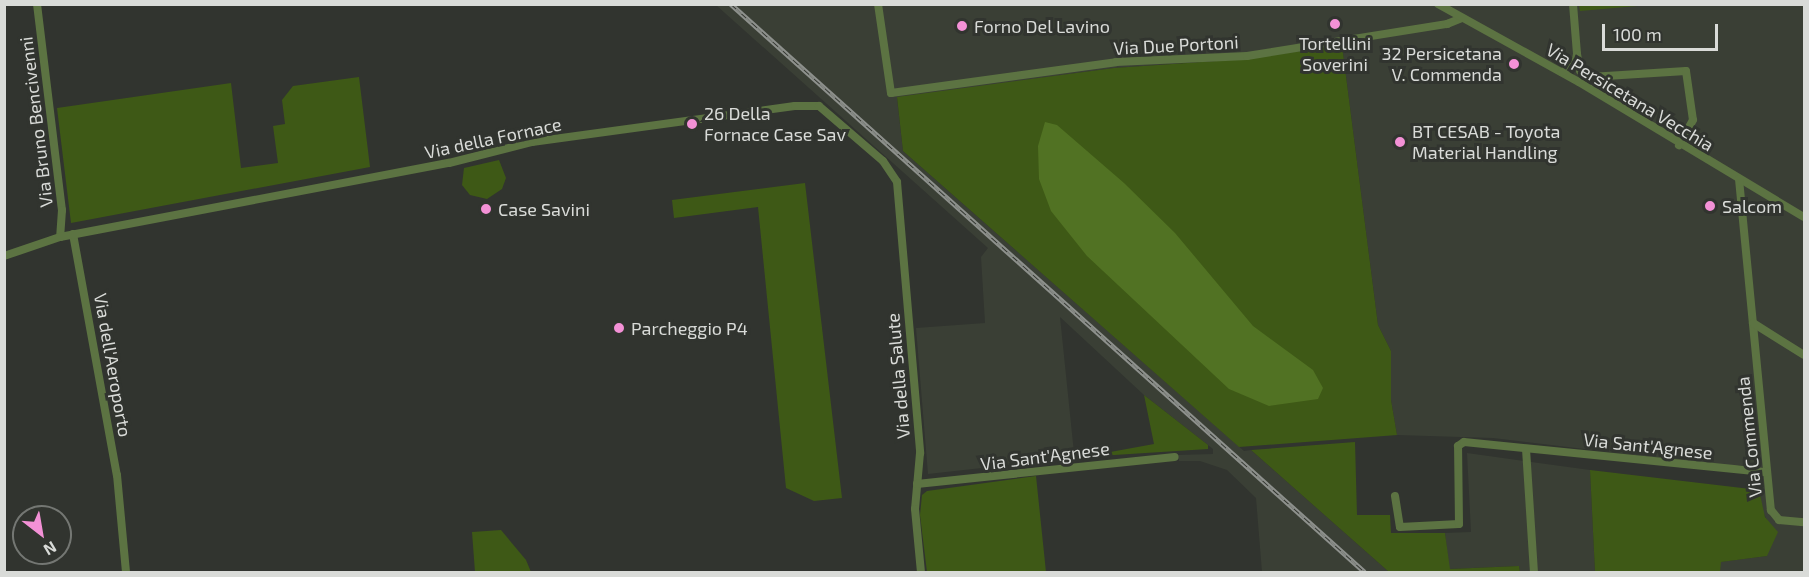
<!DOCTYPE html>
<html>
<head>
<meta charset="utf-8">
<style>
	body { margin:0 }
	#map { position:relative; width:1809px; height:577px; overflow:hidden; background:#31342f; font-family:"Exo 2",sans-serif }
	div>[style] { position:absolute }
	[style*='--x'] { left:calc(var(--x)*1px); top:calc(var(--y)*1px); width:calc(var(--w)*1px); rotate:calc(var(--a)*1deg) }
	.built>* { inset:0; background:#3a3f35 }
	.green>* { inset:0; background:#3e5916 }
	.water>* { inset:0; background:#517223 }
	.minor>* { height:8px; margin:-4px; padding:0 4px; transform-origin:4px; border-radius:4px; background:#5c7342 }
	.rail>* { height:4.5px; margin-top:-2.25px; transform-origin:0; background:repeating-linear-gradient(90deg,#31342f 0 7px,#8e918d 0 14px); box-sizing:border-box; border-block:2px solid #8e918d }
	.dots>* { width:16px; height:16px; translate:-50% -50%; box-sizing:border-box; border:3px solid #31342f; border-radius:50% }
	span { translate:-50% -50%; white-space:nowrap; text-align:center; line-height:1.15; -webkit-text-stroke:6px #31342f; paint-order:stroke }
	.poi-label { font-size:18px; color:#d9dbd8 }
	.left { translate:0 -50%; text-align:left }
	.right { translate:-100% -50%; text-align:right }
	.street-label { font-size:18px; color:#d9dbd8 }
	.frame { position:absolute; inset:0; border:6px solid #d9dbd8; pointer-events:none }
	.north { position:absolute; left:12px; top:505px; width:60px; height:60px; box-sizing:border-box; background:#31342f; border:2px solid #747773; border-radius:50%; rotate:149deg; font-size:16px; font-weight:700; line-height:24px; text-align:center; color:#d9dbd8 }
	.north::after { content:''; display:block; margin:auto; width:21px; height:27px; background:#f391d6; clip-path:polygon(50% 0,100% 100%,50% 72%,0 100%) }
	.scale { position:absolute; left:1602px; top:24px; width:116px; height:27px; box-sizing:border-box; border:3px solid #d9dbd8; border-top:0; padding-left:8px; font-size:18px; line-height:21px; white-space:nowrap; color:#d9dbd8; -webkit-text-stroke:4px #31342f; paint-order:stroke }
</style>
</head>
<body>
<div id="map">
	<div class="built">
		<div style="clip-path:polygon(716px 5px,1804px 5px,1804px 572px,1720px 572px,1720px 562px,1767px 556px,1769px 524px,1762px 510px,1756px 464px,1726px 466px,1493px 438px,1397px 435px,1391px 400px,1391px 351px,1378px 325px,1342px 45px,1246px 59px,1114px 68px,897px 98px,903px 151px,1244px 451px,1251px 450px,1389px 572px,1262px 572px,1256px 498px,1227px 470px,1200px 461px,1179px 461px,1178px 455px,1213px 454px,1213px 449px,1144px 395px,1060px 317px,1074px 453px,1071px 458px,928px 474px,916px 328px,985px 323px,981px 257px,988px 248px)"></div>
		<div style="clip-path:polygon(1467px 453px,1590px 470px,1595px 572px,1520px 572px,1519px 566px,1449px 569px,1445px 533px,1471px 532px)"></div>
	</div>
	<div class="green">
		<div style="clip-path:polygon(1579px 5px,1579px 4px,1649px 5px,1580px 11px)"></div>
		<div style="clip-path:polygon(1342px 45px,1378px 325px,1391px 351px,1391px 400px,1397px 435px,1239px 447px,903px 151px,897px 97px,1114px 68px,1246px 59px)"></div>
		<div style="clip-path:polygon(359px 77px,370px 167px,71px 223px,57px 108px,231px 83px,241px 168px,278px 163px,273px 126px,285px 124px,282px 100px,293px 86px)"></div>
		<div style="clip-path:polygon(499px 160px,506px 178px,502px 189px,487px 199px,470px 195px,462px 185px,464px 168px)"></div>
		<div style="clip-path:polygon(805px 183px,842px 498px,814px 501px,786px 488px,758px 207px,674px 218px,672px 200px)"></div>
		<div style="clip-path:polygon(1144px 395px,1208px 445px,1208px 449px,1083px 457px,1154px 444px)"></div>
		<div style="clip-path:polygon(1355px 442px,1357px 515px,1390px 515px,1391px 533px,1445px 533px,1450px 569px,1519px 566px,1520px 572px,1389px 572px,1251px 450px)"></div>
		<div style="clip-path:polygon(1590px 470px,1759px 490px,1765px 517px,1778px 532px,1767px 556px,1721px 562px,1720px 572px,1595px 572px)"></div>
		<div style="clip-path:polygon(1036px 476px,1046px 572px,927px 572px,920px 515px,922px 495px,927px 491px)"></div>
		<div style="clip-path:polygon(501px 530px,526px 560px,531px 572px,475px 572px,472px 532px)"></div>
	</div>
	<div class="water">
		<div style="clip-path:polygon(1045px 122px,1057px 125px,1124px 183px,1175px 233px,1253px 326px,1313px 370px,1323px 388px,1318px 399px,1269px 406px,1229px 389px,1087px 256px,1051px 211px,1039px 179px,1038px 146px)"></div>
	</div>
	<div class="minor">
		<div style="--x:37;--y:4;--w:208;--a:83.1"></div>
		<div style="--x:62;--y:210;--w:27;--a:94"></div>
		<div style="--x:878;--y:4;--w:90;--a:81.7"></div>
		<div style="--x:891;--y:93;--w:227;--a:-7.8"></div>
		<div style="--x:1116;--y:62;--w:131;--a:-2.6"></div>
		<div style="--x:1247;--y:56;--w:203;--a:-9.1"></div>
		<div style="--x:1447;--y:24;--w:16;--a:-22"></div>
		<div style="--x:1438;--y:4;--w:161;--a:29"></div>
		<div style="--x:1579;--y:82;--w:262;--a:31"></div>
		<div style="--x:1573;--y:4;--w:50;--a:85.4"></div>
		<div style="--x:1580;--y:69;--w:13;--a:39"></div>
		<div style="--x:1590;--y:77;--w:96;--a:-3.6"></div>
		<div style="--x:1686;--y:71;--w:49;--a:81.9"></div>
		<div style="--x:1693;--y:120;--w:29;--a:119"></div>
		<div style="--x:1562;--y:72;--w:15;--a:-28"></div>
		<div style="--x:1575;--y:65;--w:11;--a:-80"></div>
		<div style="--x:1577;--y:54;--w:17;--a:80"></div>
		<div style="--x:1739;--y:179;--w:333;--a:84.5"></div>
		<div style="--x:1771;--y:510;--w:13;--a:51"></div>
		<div style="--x:1779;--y:520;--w:25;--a:5"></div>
		<div style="--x:73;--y:234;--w:245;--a:79.7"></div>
		<div style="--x:117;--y:475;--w:97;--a:84.7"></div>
		<div style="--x:4;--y:256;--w:59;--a:-18.7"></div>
		<div style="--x:60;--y:237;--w:396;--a:-10.8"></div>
		<div style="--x:449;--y:163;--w:86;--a:-14.2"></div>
		<div style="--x:532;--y:142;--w:265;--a:-7.8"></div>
		<div style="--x:795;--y:106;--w:24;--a:0"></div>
		<div style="--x:819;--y:106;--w:84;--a:40.7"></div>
		<div style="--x:883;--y:161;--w:25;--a:56"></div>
		<div style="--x:897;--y:182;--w:272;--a:85.1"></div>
		<div style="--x:920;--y:453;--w:56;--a:95.1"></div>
		<div style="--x:915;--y:509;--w:63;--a:84.6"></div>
		<div style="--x:1753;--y:323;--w:60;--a:32.1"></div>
		<div style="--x:1526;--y:449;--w:123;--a:86.3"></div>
		<div style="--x:917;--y:484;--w:259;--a:-6"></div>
		<div style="--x:1395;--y:496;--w:31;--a:81"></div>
		<div style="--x:1400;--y:527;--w:59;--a:-2.9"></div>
		<div style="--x:1459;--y:524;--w:78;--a:-90.7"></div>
		<div style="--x:1458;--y:446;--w:7;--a:-34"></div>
		<div style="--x:1464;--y:442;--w:304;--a:5.7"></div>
	</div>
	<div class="rail">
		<div style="--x:731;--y:4;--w:851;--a:41.86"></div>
	</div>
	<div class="dots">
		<div style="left:1335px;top:24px;background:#f391d6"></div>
		<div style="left:962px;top:26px;background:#f391d6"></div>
		<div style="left:1514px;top:64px;background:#f391d6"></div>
		<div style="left:692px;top:124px;background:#f391d6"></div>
		<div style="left:1400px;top:142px;background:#f391d6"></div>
		<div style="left:1710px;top:206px;background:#f391d6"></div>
		<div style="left:486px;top:209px;background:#f391d6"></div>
		<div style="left:619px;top:328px;background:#f391d6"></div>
	</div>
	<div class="poi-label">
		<span class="left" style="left:974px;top:26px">Forno Del Lavino</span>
		<span style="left:1335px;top:54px">Tortellini<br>Soverini</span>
		<span class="right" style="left:1502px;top:64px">32 Persicetana<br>V. Commenda</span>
		<span class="left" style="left:704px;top:124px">26 Della<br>Fornace Case Sav</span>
		<span class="left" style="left:1412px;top:142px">BT CESAB - Toyota<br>Material Handling</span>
		<span class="left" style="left:1722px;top:206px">Salcom</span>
		<span class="left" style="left:498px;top:209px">Case Savini</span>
		<span class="left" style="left:631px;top:328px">Parcheggio P4</span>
	</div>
	<div class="street-label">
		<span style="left:1176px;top:45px;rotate:-3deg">Via Due Portoni</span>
		<span style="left:1630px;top:97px;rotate:31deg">Via Persicetana Vecchia</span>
		<span style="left:36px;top:122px;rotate:-97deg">Via Bruno Bencivenni</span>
		<span style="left:493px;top:138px;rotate:-12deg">Via della Fornace</span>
		<span style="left:113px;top:365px;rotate:80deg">Via dell'Aeroporto</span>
		<span style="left:898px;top:376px;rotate:-95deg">Via della Salute</span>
		<span style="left:1749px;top:437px;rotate:-96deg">Via Commenda</span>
		<span style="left:1648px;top:446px;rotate:6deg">Via Sant'Agnese</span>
		<span style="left:1045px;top:456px;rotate:-7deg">Via Sant'Agnese</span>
	</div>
	<div class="frame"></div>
	<div class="north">N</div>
	<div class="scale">100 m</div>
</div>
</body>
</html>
